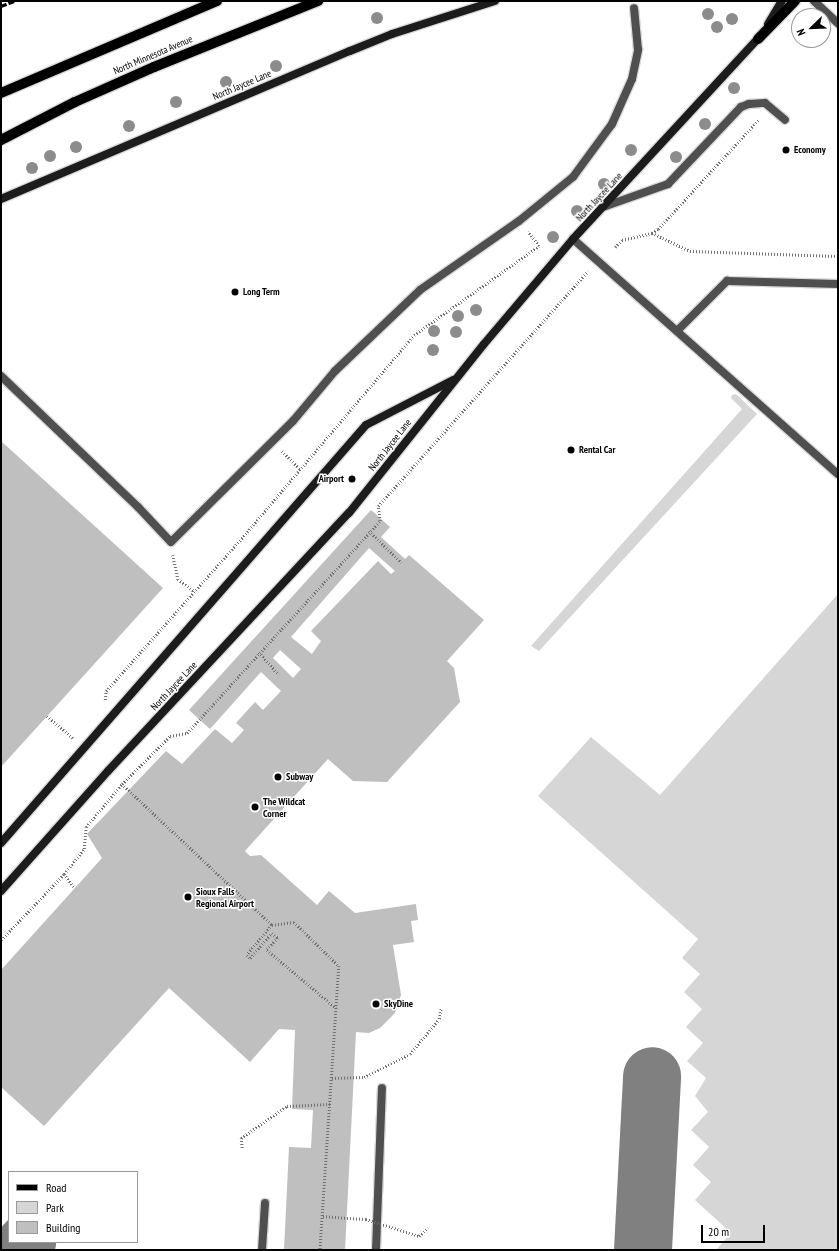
<!DOCTYPE html>
<html>
<head>
<meta charset="utf-8">
<style>
	body { margin:0 }
	#map { position:relative; width:839px; height:1251px; overflow:hidden; background:#fff; font-family:"PT Sans Narrow",sans-serif }
	div>[style] { position:absolute }
	[style*='--x'] { left:calc(var(--x)*1px); top:calc(var(--y)*1px); width:calc(var(--w)*1px); rotate:calc(var(--a)*1deg) }
	.green>* { inset:0; background:#d6d6d6 }
	.taxiway>* { height:58px; margin:-29px; padding:0 29px; transform-origin:29px; border-radius:29px; background:#808080 }
	.building>* { inset:0; background:#bfbfbf }
	.path>* { height:2.5px; margin-top:-1.25px; transform-origin:0; background:repeating-linear-gradient(90deg,#717171 0 1px,transparent 0 3px) }
	.roads { filter:drop-shadow(1px 0 #dbdbdb) drop-shadow(-1px 0 #dbdbdb) drop-shadow(0 1px #dbdbdb) drop-shadow(0 -1px #dbdbdb) }
	.service>* { height:8px; margin:-4px; padding:0 4px; transform-origin:4px; border-radius:4px; background:#4f4f4f }
	.secondary>* { height:8px; margin:-4px; padding:0 4px; transform-origin:4px; border-radius:4px; background:#1c1c1c }
	.primary>* { height:10px; margin:-5px; padding:0 5px; transform-origin:5px; border-radius:5px; background:#000 }
	.rail>* { height:3px; margin-top:-1.5px; transform-origin:0; background:repeating-linear-gradient(90deg,#000 0 6px,transparent 0 8px) }
	.path-bridge>* { height:2.5px; margin-top:-1.25px; transform-origin:0; background:repeating-linear-gradient(90deg,#717171 0 1px,transparent 0 3px) }
	.trees>* { width:12px; height:12px; margin:-6px; border-radius:50%; background:#8c8c8c }
	.dots>* { width:11px; height:11px; translate:-50% -50%; box-sizing:border-box; border:2px solid #fff; border-radius:50% }
	span { translate:-50% -50%; white-space:nowrap; text-align:center; line-height:1.15; -webkit-text-stroke:3px #fff; paint-order:stroke }
	.street-label { font-size:10px; color:#000 }
	.poi-label { font-size:10px; color:#000; font-weight:700 }
	.left { translate:0 -50%; text-align:left }
	.right { translate:-100% -50%; text-align:right }
	.frame { position:absolute; inset:0; border:2px solid #000; pointer-events:none }
	.legend { position:absolute; left:8px; top:1171px; width:130px; height:72px; box-sizing:border-box; background:#fff; border:1px solid #999; margin:0; padding:5px 7px; list-style:none; font-size:12px; color:#000 }
	.legend li { display:flex; align-items:center; gap:8px; height:20px }
	.legend b { width:20px; border:1px solid #999 }
	.north { position:absolute; left:791px; top:8px; width:40px; height:40px; box-sizing:border-box; background:#fff; border:1px solid #999; border-radius:50%; rotate:247deg; font-size:11px; font-weight:700; line-height:16px; text-align:center; color:#000 }
	.north::after { content:''; display:block; margin:auto; width:14px; height:18px; background:#000; clip-path:polygon(50% 0,100% 100%,50% 72%,0 100%) }
	.scale { position:absolute; left:701px; top:1225px; width:64px; height:18px; box-sizing:border-box; border:2px solid #000; border-top:0; padding-left:5px; font-size:12px; line-height:14px; white-space:nowrap; color:#000; -webkit-text-stroke:3px #fff; paint-order:stroke }
</style>
</head>
<body>
<div id="map">
	<div class="green">
		<div style="clip-path:polygon(736px 394px,757px 414px,539px 651px,531px 646px,742px 409px,731px 398px,732px 395px)"></div>
		<div style="clip-path:polygon(838px 594px,838px 1250px,716px 1250px,731px 1233px,695px 1200px,711px 1182px,693px 1165px,709px 1147px,691px 1130px,708px 1112px,695px 1096px,706px 1078px,687px 1061px,703px 1043px,686px 1027px,702px 1009px,684px 992px,700px 974px,682px 958px,698px 939px,538px 796px,591px 737px,660px 795px)"></div>
	</div>
	<div class="taxiway">
		<div style="--x:20;--y:1250;--w:11;--a:-49"></div>
		<div style="--x:643;--y:1250;--w:174;--a:-87"></div>
	</div>
	<div class="building">
		<div style="clip-path:polygon(1px 441px,163px 588px,1px 767px)"></div>
		<div style="clip-path:polygon(evenodd,371px 510px,390px 527px,381px 537px,405px 559px,409px 555px,484px 620px,447px 661px,454px 668px,460px 702px,387px 782px,353px 781px,328px 759px,245px 851px,250px 856px,261px 855px,317px 905px,329px 891px,355px 913px,416px 904px,418px 920px,411px 921px,414px 942px,393px 945px,401px 995px,395px 1013px,380px 1028px,369px 1033px,356px 1032px,345px 1250px,284px 1250px,289px 1147px,311px 1148px,313px 1110px,292px 1109px,295px 1030px,279px 1029px,250px 1062px,169px 988px,44px 1126px,1px 1087px,1px 970px,102px 858px,87px 834px,166px 751px,182px 764px,215px 729px,232px 743px,244px 730px,236px 723px,255px 702px,263px 710px,281px 691px,261px 672px,210px 729px,189px 710px,371px 510px,369px 548px,395px 571px,391px 574px,378px 561px,311px 631px,321px 641px,312px 654px,291px 637px,369px 548px,371px 510px,280px 650px,301px 669px,293px 678px,273px 658px,280px 650px)"></div>
	</div>
	<div class="path">
		<div style="--x:652;--y:233;--w:42;--a:25.3"></div>
		<div style="--x:690;--y:251;--w:148;--a:1.9"></div>
		<div style="--x:615;--y:247;--w:10;--a:-45"></div>
		<div style="--x:622;--y:240;--w:31;--a:-13"></div>
		<div style="--x:652;--y:233;--w:7;--a:-34"></div>
		<div style="--x:658;--y:229;--w:149;--a:-47.4"></div>
		<div style="--x:282;--y:451;--w:25;--a:45"></div>
		<div style="--x:369;--y:531;--w:45;--a:44.1"></div>
		<div style="--x:173;--y:555;--w:25;--a:78"></div>
		<div style="--x:178;--y:579;--w:21;--a:37"></div>
		<div style="--x:259;--y:652;--w:30;--a:49"></div>
		<div style="--x:105;--y:700;--w:9;--a:-84"></div>
		<div style="--x:106;--y:691;--w:213;--a:-48.4"></div>
		<div style="--x:247;--y:532;--w:258;--a:-49.7"></div>
		<div style="--x:414;--y:335;--w:153;--a:-35.5"></div>
		<div style="--x:539;--y:246;--w:18;--a:-128"></div>
		<div style="--x:47;--y:716;--w:34;--a:40"></div>
		<div style="--x:122;--y:784;--w:206;--a:43.2"></div>
		<div style="--x:272;--y:925;--w:22;--a:-8"></div>
		<div style="--x:294;--y:922;--w:63;--a:44.4"></div>
		<div style="--x:339;--y:966;--w:285;--a:93.8"></div>
		<div style="--x:64;--y:874;--w:18;--a:52"></div>
		<div style="--x:272;--y:925;--w:39;--a:130"></div>
		<div style="--x:247;--y:955;--w:4;--a:45"></div>
		<div style="--x:250;--y:958;--w:33;--a:-49"></div>
		<div style="--x:272;--y:933;--w:8;--a:40"></div>
		<div style="--x:278;--y:938;--w:16;--a:133"></div>
		<div style="--x:267;--y:950;--w:90;--a:40"></div>
		<div style="--x:1;--y:940;--w:91;--a:-46.3"></div>
		<div style="--x:64;--y:874;--w:32;--a:-51"></div>
		<div style="--x:84;--y:849;--w:22;--a:-85"></div>
		<div style="--x:86;--y:827;--w:56;--a:-50.1"></div>
		<div style="--x:122;--y:784;--w:68;--a:-45"></div>
		<div style="--x:170;--y:736;--w:17;--a:-10"></div>
		<div style="--x:187;--y:733;--w:287;--a:-47.7"></div>
		<div style="--x:380;--y:521;--w:15;--a:-98"></div>
		<div style="--x:378;--y:506;--w:315;--a:-48.2"></div>
		<div style="--x:332;--y:1078;--w:32;--a:-2"></div>
		<div style="--x:364;--y:1077;--w:51;--a:-26.6"></div>
		<div style="--x:410;--y:1054;--w:45;--a:-50.4"></div>
		<div style="--x:439;--y:1019;--w:11;--a:-80"></div>
		<div style="--x:242;--y:1148;--w:10;--a:-96"></div>
		<div style="--x:241;--y:1138;--w:56;--a:-34.8"></div>
		<div style="--x:287;--y:1106;--w:43;--a:-2.7"></div>
		<div style="--x:323;--y:1216;--w:24;--a:5"></div>
	</div>
	<div class="roads">
		<div class="service">
			<div style="--x:814;--y:1;--w:33;--a:43"></div>
			<div style="--x:603;--y:207;--w:69;--a:-19.5"></div>
			<div style="--x:668;--y:184;--w:106;--a:-46.5"></div>
			<div style="--x:741;--y:107;--w:9;--a:-21"></div>
			<div style="--x:749;--y:104;--w:16;--a:-4"></div>
			<div style="--x:765;--y:103;--w:26;--a:40"></div>
			<div style="--x:573;--y:239;--w:354;--a:41.6"></div>
			<div style="--x:677;--y:331;--w:71;--a:-45"></div>
			<div style="--x:727;--y:281;--w:111;--a:1.5"></div>
			<div style="--x:1;--y:376;--w:190;--a:43.7"></div>
			<div style="--x:138;--y:507;--w:48;--a:46.7"></div>
			<div style="--x:171;--y:542;--w:172;--a:-44.8"></div>
			<div style="--x:293;--y:421;--w:65;--a:-50"></div>
			<div style="--x:335;--y:371;--w:117;--a:-43.6"></div>
			<div style="--x:420;--y:290;--w:121;--a:-34.9"></div>
			<div style="--x:519;--y:221;--w:70;--a:-39.2"></div>
			<div style="--x:573;--y:177;--w:66;--a:-53.7"></div>
			<div style="--x:612;--y:124;--w:49;--a:-66"></div>
			<div style="--x:632;--y:79;--w:30;--a:-78"></div>
			<div style="--x:638;--y:50;--w:42;--a:-95.4"></div>
			<div style="--x:262;--y:1250;--w:47;--a:-86.3"></div>
			<div style="--x:376;--y:1250;--w:162;--a:-87.9"></div>
		</div>
		<div class="secondary">
			<div style="--x:768;--y:24;--w:27;--a:-59"></div>
			<div style="--x:1;--y:199;--w:379;--a:-23"></div>
			<div style="--x:350;--y:51;--w:45;--a:-22"></div>
			<div style="--x:392;--y:34;--w:108;--a:-17.8"></div>
			<div style="--x:1;--y:843;--w:555;--a:-48.87"></div>
			<div style="--x:366;--y:425;--w:98;--a:-27.3"></div>
			<div style="--x:1;--y:891;--w:161;--a:-48.3"></div>
			<div style="--x:108;--y:771;--w:353;--a:-47"></div>
			<div style="--x:349;--y:513;--w:216;--a:-51.4"></div>
			<div style="--x:484;--y:344;--w:138;--a:-49.7"></div>
			<div style="--x:573;--y:239;--w:279;--a:-47.3"></div>
		</div>
		<div class="primary">
			<div style="--x:758;--y:39;--w:53;--a:-45.8"></div>
			<div style="--x:1;--y:93;--w:235;--a:-23.1"></div>
			<div style="--x:1;--y:140;--w:83;--a:-27.2"></div>
			<div style="--x:75;--y:102;--w:86;--a:-23.9"></div>
			<div style="--x:154;--y:67;--w:177;--a:-21.9"></div>
		</div>
	</div>
	<div class="rail">
		<div style="--x:1;--y:6;--w:14;--a:-21"></div>
	</div>
	<div class="path-bridge">
		<div style="--x:347;--y:1218;--w:19;--a:3"></div>
		<div style="--x:366;--y:1219;--w:56;--a:17.8"></div>
		<div style="--x:419;--y:1236;--w:12;--a:-42"></div>
	</div>
	<div class="trees">
		<div style="left:708px;top:14px"></div>
		<div style="left:377px;top:18px"></div>
		<div style="left:732px;top:19px"></div>
		<div style="left:717px;top:27px"></div>
		<div style="left:276px;top:66px"></div>
		<div style="left:226px;top:82px"></div>
		<div style="left:734px;top:88px"></div>
		<div style="left:176px;top:102px"></div>
		<div style="left:705px;top:124px"></div>
		<div style="left:129px;top:126px"></div>
		<div style="left:76px;top:147px"></div>
		<div style="left:631px;top:150px"></div>
		<div style="left:50px;top:156px"></div>
		<div style="left:676px;top:157px"></div>
		<div style="left:32px;top:168px"></div>
		<div style="left:604px;top:184px"></div>
		<div style="left:577px;top:211px"></div>
		<div style="left:553px;top:237px"></div>
		<div style="left:476px;top:310px"></div>
		<div style="left:458px;top:316px"></div>
		<div style="left:434px;top:331px"></div>
		<div style="left:456px;top:332px"></div>
		<div style="left:433px;top:350px"></div>
	</div>
	<div class="dots">
		<div style="left:786px;top:150px;background:#000"></div>
		<div style="left:235px;top:292px;background:#000"></div>
		<div style="left:571px;top:450px;background:#000"></div>
		<div style="left:352px;top:479px;background:#000"></div>
		<div style="left:278px;top:777px;background:#000"></div>
		<div style="left:255px;top:807px;background:#000"></div>
		<div style="left:188px;top:897px;background:#000"></div>
		<div style="left:376px;top:1004px;background:#000"></div>
	</div>
	<div class="street-label">
		<span style="left:153px;top:55px;rotate:-23deg">North Minnesota Avenue</span>
		<span style="left:242px;top:85px;rotate:-23deg">North Jaycee Lane</span>
		<span style="left:599px;top:197px;rotate:-47deg">North Jaycee Lane</span>
		<span style="left:390px;top:445px;rotate:-52deg">North Jaycee Lane</span>
		<span style="left:174px;top:686px;rotate:-47deg">North Jaycee Lane</span>
	</div>
	<div class="poi-label">
		<span class="left" style="left:794px;top:150px">Economy</span>
		<span class="left" style="left:243px;top:292px">Long Term</span>
		<span class="left" style="left:579px;top:450px">Rental Car</span>
		<span class="right" style="left:344px;top:479px">Airport</span>
		<span class="left" style="left:286px;top:777px">Subway</span>
		<span class="left" style="left:263px;top:807px">The Wildcat<br>Corner</span>
		<span class="left" style="left:196px;top:897px">Sioux Falls<br>Regional Airport</span>
		<span class="left" style="left:384px;top:1004px">SkyDine</span>
	</div>
	<div class="frame"></div>
	<ul class="legend">
	<li><b style="height:5px;background:#000"></b>Road</li>
	<li><b style="height:11px;background:#d6d6d6"></b>Park</li>
	<li><b style="height:11px;background:#bfbfbf"></b>Building</li>
	</ul>
	<div class="north">N</div>
	<div class="scale">20 m</div>
</div>
</body>
</html>
